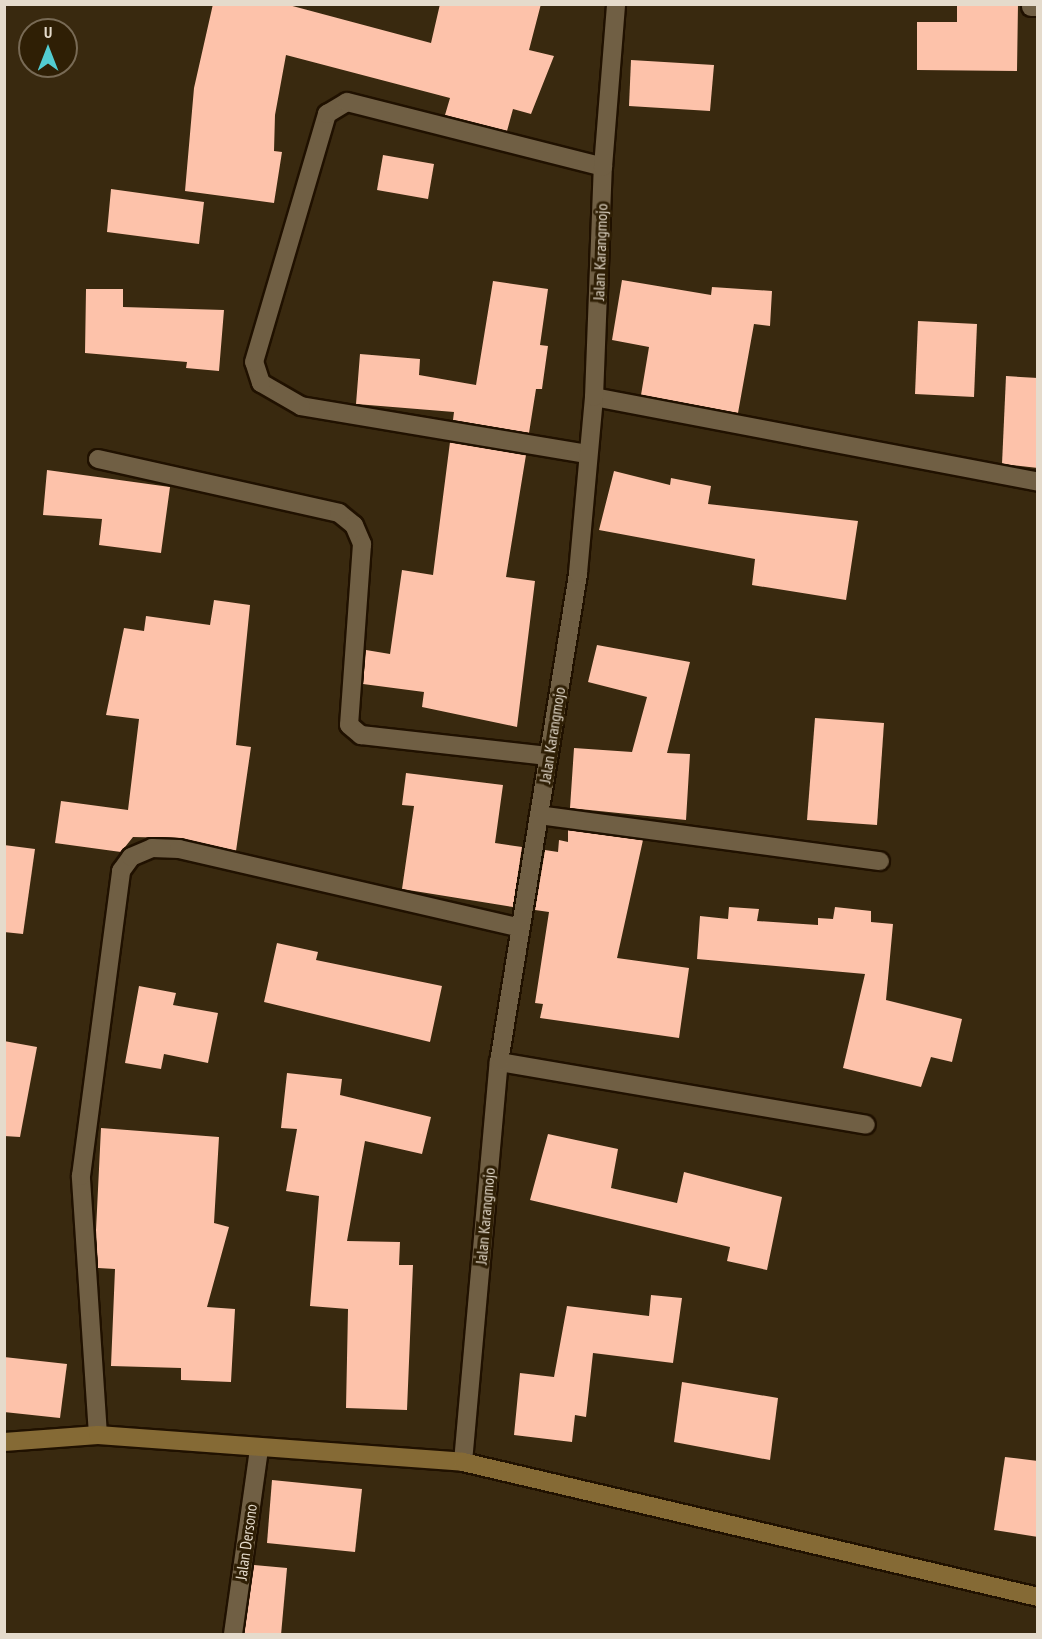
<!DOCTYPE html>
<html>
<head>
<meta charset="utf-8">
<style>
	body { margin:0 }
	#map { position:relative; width:1042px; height:1639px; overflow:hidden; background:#39290f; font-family:"PT Sans Narrow",sans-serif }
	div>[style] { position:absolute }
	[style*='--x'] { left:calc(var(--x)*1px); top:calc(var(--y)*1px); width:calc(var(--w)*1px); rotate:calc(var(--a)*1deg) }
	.building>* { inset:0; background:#fdc2aa }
	.roads { filter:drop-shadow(2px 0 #201100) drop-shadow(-2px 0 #201100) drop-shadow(0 2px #201100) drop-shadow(0 -2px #201100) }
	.street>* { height:18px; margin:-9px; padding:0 9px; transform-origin:9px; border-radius:9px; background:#705f44 }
	.secondary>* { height:18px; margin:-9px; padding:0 9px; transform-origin:9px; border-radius:9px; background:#856a35 }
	span { translate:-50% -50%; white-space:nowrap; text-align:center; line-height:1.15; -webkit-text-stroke:6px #2f1f05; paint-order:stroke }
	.street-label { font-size:16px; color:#e5dbcc }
	.frame { position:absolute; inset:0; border:6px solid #e5dbcc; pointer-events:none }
	.north { position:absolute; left:18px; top:18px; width:60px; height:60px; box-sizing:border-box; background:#2f1f05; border:2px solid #786a55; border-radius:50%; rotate:0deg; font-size:16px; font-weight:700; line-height:24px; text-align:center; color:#e5dbcc }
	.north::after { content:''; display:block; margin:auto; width:21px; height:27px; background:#52ccd1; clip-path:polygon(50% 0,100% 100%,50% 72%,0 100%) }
</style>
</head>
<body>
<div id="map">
	<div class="building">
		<div style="clip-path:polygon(213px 4px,285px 4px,431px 43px,440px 4px,541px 4px,529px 50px,554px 56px,531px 114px,513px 109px,507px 131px,445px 115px,450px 98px,286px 55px,275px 115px,274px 151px,282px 152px,274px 203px,185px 191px,194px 88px)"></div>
		<div style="clip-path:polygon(957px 4px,1018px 4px,1017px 71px,917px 70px,917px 22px,957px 22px)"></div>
		<div style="clip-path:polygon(631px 60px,714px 65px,710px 111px,629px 106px)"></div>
		<div style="clip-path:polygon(383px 155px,434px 164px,428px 199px,377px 190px)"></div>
		<div style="clip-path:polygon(111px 189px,204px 202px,199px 244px,107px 232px)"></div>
		<div style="clip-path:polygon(622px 280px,711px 295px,712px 287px,772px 291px,770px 326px,754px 324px,738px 413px,641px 395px,649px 347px,612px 340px)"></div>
		<div style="clip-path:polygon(493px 281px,548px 289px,540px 345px,548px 346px,542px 389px,536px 389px,529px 433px,453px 420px,454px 412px,356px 404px,360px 354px,420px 359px,419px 375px,476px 385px)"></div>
		<div style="clip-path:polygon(86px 289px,123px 289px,123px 307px,224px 310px,219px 371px,186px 368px,187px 362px,85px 353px)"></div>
		<div style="clip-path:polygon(918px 321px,977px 324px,974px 397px,915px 394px)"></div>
		<div style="clip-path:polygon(1006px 376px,1038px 378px,1038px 468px,1002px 464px)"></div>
		<div style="clip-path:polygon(450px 442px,526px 455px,506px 577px,535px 581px,517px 727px,422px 707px,424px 692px,363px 684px,366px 650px,390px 654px,402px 570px,433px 575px)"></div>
		<div style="clip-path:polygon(47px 470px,170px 487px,161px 553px,99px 545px,102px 519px,43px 515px)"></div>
		<div style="clip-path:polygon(614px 471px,670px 485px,671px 478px,711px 486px,708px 504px,858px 521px,846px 600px,752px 585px,755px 559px,599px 530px)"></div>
		<div style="clip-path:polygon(214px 600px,250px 605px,236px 745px,251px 747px,236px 851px,179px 838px,133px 837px,121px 852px,55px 843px,61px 801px,128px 810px,139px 719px,106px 715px,124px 628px,144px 631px,146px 616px,210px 625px)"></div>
		<div style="clip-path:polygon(597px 645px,690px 662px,667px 753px,690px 754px,686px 820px,570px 808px,574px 748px,632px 752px,647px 697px,588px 682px)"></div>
		<div style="clip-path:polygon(815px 718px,884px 723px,877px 825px,807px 820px)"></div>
		<div style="clip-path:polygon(406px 773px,503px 785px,495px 843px,522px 847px,513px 907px,402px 889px,414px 806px,402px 805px)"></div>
		<div style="clip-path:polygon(568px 830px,643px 840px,617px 958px,689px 968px,679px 1038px,540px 1018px,543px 1004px,535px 1003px,549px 912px,535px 910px,545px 850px,558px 852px,559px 840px,568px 842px)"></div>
		<div style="clip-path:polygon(4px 845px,35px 849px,23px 934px,4px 932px)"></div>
		<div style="clip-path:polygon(729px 907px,759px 909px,757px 921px,818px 925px,818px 918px,833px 919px,835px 907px,871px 911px,871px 922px,893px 924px,886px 1000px,962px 1019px,952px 1062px,931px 1057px,921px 1087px,843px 1068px,865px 974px,697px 959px,700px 916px,728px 919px)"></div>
		<div style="clip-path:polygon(277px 943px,318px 952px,316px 960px,442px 986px,430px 1042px,264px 1002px)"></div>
		<div style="clip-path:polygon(139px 986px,176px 993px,173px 1005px,218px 1013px,208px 1063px,164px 1054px,161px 1069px,125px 1063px)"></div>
		<div style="clip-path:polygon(4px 1041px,37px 1047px,20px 1137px,4px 1136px)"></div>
		<div style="clip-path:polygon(287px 1073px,342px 1079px,340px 1095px,431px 1117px,422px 1154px,365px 1141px,347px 1241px,400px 1242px,399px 1265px,413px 1265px,407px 1410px,346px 1408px,348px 1309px,310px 1306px,319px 1196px,286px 1191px,297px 1129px,281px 1128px)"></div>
		<div style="clip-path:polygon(101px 1128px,219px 1137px,214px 1223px,229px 1227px,207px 1307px,235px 1309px,231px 1382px,181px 1380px,181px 1368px,111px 1366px,115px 1269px,98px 1268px,96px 1230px)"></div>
		<div style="clip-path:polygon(548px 1134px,618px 1149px,611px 1188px,677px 1203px,684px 1172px,782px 1197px,767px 1270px,727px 1261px,730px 1247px,530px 1200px)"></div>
		<div style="clip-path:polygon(651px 1295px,682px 1298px,673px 1363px,593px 1353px,586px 1417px,575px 1415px,572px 1442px,514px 1435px,520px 1373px,554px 1377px,567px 1306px,649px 1316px)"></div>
		<div style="clip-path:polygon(4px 1357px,67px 1364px,60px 1418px,4px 1412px)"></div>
		<div style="clip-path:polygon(682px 1382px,778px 1398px,770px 1460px,674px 1442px)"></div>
		<div style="clip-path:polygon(1005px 1457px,1038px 1461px,1038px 1537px,994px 1530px)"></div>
		<div style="clip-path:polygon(272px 1480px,362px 1489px,355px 1552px,267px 1543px)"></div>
		<div style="clip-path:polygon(254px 1565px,287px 1568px,281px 1635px,244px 1635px)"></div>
	</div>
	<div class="roads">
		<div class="street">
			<div style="--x:1031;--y:7;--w:7;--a:0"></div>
			<div style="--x:594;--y:397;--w:452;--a:10.8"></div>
			<div style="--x:587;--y:454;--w:290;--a:-170.5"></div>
			<div style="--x:301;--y:406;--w:46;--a:-150.1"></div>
			<div style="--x:261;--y:383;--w:22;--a:-108"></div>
			<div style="--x:254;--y:362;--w:259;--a:-73.6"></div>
			<div style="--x:327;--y:114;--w:23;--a:-31"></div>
			<div style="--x:347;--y:102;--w:264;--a:14.2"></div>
			<div style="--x:98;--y:459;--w:247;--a:12.6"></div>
			<div style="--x:339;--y:513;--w:19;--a:39"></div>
			<div style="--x:354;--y:525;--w:21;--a:67"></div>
			<div style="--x:362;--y:544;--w:181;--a:94.1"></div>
			<div style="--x:349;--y:725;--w:16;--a:40"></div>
			<div style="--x:361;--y:735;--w:188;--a:6.4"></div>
			<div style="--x:539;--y:815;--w:344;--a:7.7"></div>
			<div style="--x:499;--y:1062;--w:372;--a:9.7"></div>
			<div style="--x:98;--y:1435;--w:260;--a:-93.8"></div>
			<div style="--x:81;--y:1176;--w:308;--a:-82.5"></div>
			<div style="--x:121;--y:871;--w:17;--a:-54"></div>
			<div style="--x:131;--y:857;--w:23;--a:-23"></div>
			<div style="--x:152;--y:848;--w:27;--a:2"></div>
			<div style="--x:179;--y:849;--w:350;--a:13"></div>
			<div style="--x:463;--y:1462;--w:402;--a:-84.9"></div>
			<div style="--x:499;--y:1062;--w:495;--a:-80.8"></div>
			<div style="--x:578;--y:573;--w:177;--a:-84.8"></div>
			<div style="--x:594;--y:397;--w:230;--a:-87.8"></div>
			<div style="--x:603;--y:167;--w:164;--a:-85.4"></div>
			<div style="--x:233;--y:1634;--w:187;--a:-82"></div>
		</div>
		<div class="secondary">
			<div style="--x:4;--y:1442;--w:94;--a:-4.3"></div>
			<div style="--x:98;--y:1435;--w:366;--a:4.2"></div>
			<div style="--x:463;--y:1462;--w:591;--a:13.21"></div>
		</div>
	</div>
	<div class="street-label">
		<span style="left:600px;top:252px;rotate:-88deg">Jalan Karangmojo</span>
		<span style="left:552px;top:735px;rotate:-81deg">Jalan Karangmojo</span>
		<span style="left:485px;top:1216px;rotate:-85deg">Jalan Karangmojo</span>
		<span style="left:246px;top:1542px;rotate:-82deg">Jalan Dersono</span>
	</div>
	<div class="frame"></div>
	<div class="north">U</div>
</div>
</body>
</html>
